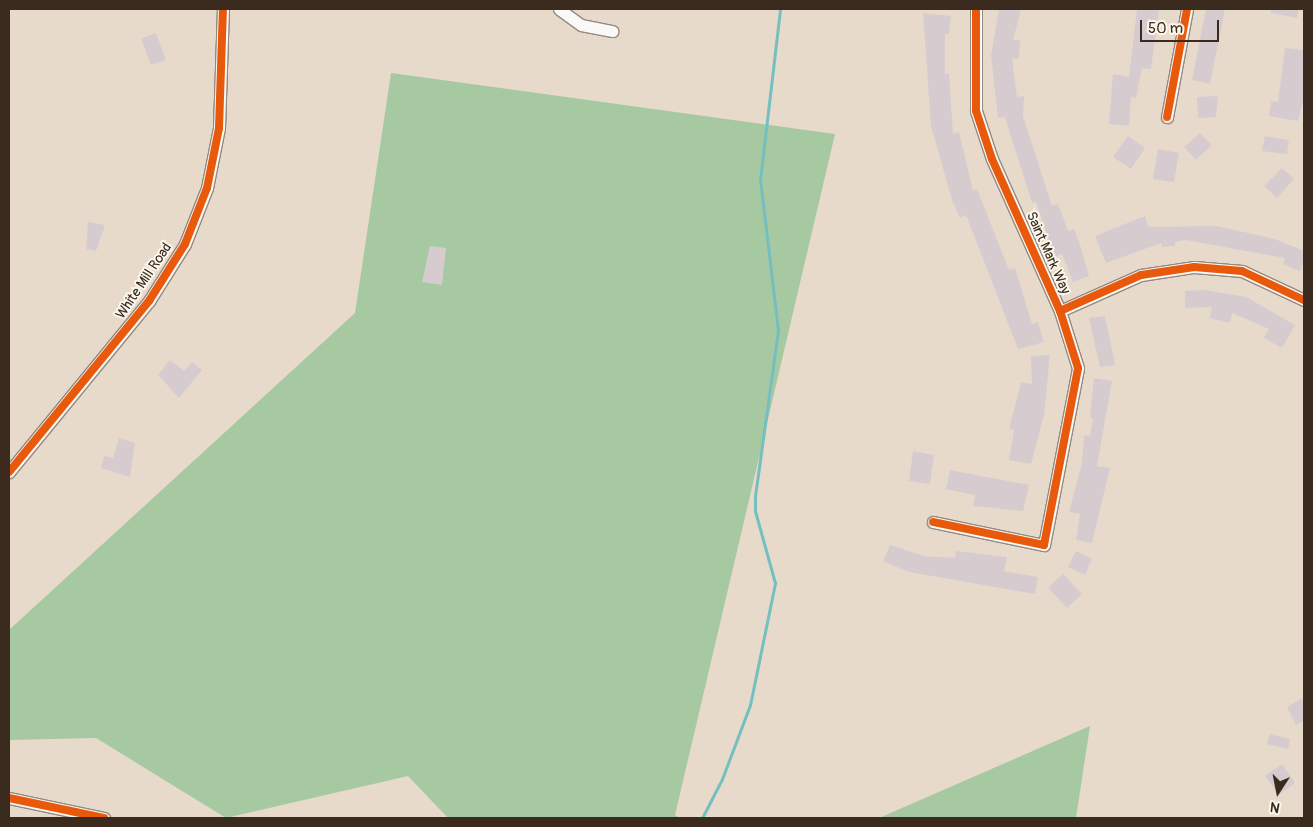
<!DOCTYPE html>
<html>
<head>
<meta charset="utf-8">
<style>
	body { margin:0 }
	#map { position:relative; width:1313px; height:827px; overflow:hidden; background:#e7dacb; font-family:Pangolin,sans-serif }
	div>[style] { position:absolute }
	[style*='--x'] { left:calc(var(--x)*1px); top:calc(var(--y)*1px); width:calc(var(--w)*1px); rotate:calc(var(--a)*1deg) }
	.forest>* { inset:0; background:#a7c9a2 }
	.stream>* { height:3px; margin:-1.5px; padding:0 1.5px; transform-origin:1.5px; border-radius:1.5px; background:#74bfc0 }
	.building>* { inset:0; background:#d6ccd0 }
	.roads { filter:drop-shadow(1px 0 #92897f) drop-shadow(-1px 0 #92897f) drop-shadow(0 1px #92897f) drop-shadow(0 -1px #92897f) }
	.minor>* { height:11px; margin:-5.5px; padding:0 5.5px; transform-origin:5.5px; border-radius:5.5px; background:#fbf9f7 }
	.cycleway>* { height:8px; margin:-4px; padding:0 4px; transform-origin:4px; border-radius:4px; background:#e8590c }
	span { translate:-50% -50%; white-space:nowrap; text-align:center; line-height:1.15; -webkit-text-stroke:4px #fbf7ec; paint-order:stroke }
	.street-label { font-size:14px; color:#3b2a1e }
	.frame { position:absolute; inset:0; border:10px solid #3b2a1e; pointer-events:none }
	.north { position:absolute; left:1253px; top:767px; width:50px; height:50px; -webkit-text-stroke:4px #fbf7ec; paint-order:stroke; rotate:191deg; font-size:14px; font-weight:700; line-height:20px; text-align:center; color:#3b2a1e }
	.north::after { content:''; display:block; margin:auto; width:18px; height:22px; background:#3b2a1e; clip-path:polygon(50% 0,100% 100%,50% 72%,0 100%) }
	.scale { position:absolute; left:1140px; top:20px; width:79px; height:22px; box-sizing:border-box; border:2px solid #3b2a1e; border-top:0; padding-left:6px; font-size:15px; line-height:18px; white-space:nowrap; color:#3b2a1e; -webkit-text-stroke:4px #fbf7ec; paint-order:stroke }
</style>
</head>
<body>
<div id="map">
	<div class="forest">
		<div style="clip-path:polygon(391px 73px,835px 134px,675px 815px,679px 818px,448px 818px,408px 776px,226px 818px,96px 738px,9px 740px,9px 630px,355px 313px)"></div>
		<div style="clip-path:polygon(1090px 726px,1076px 818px,879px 818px)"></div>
	</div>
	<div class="stream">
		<div style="--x:702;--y:818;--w:44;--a:-62.9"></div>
		<div style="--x:722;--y:779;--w:79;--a:-69.3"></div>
		<div style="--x:750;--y:705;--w:125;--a:-78.4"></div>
		<div style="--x:775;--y:583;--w:75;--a:-105.5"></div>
		<div style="--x:755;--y:511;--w:15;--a:-90"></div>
		<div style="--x:755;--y:496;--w:168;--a:-82.1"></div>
		<div style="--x:778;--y:330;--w:151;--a:-96.8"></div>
		<div style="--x:760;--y:180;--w:172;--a:-83.3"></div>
	</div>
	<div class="building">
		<div style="clip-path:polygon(999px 9px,1021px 10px,1013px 40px,1020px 40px,1019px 59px,1012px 58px,1017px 97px,1024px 96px,1023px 116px,1052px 206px,1058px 204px,1068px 231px,1074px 229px,1081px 248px,1089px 276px,1073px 282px,1062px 254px,1055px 257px,1036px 202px,1032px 203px,1005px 117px,998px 118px,991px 56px)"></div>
		<div style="clip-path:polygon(1137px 9px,1159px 9px,1151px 69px,1142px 68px,1136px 98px,1131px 97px,1129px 126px,1109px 124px,1113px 74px,1129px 77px)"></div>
		<div style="clip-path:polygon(1206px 9px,1225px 9px,1210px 84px,1192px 80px)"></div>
		<div style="clip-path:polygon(1271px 9px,1299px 9px,1297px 18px,1271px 13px)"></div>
		<div style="clip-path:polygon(923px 13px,951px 16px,949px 34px,945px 34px,945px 74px,949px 73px,953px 134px,959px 132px,973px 191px,977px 189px,1009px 270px,1015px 268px,1032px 324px,1038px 322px,1044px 342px,1018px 349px,966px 215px,960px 218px,952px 200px,931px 126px)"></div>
		<div style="clip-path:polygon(156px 33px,166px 60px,151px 65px,141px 39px)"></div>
		<div style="clip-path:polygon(1285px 48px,1304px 50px,1304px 97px,1298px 121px,1269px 116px,1271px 101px,1278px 102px)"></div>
		<div style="clip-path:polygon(1218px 96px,1216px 117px,1198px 118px,1197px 97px)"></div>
		<div style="clip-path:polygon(1200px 133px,1212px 145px,1196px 160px,1184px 147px)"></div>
		<div style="clip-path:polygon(1128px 136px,1145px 148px,1131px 169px,1113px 157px)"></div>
		<div style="clip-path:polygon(1265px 136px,1289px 140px,1287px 154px,1262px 151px)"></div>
		<div style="clip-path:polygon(1158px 149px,1179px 153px,1174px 182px,1153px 179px)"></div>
		<div style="clip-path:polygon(1282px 168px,1294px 179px,1277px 198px,1264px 186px)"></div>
		<div style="clip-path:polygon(1145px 216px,1148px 227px,1216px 226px,1275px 239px,1304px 251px,1304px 260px,1300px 271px,1283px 264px,1285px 258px,1186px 240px,1175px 242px,1175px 246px,1162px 247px,1161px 243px,1106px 263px,1095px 236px)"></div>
		<div style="clip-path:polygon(88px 222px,105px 225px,96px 251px,86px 249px)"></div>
		<div style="clip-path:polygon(430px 246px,446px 248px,442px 285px,422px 282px)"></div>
		<div style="clip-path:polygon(1205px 290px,1246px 297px,1295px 325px,1282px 348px,1264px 338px,1269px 329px,1232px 313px,1230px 323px,1210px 318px,1212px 307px,1185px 308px,1185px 291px)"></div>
		<div style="clip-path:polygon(1105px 316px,1115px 365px,1100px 367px,1089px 318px)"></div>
		<div style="clip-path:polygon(1050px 355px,1044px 415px,1031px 464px,1009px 460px,1014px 430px,1009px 429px,1021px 382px,1032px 384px,1031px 356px)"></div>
		<div style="clip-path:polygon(170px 360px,184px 371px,192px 362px,202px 370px,179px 398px,158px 375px)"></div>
		<div style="clip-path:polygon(1094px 378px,1112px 381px,1097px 466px,1110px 468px,1092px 543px,1076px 540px,1080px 514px,1069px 512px,1082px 463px,1084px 435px,1090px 436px,1093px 418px,1090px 417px)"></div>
		<div style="clip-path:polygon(119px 438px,135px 443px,130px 477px,101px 468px,104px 456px,113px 458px)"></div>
		<div style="clip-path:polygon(913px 451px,934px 455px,930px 484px,909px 481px)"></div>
		<div style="clip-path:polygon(950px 470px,1029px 485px,1023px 511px,973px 506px,975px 495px,946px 489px)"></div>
		<div style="clip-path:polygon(890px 545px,924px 556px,955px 558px,956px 551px,1007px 557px,1004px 571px,1038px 577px,1035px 594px,909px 572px,883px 561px)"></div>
		<div style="clip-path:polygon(1076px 551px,1092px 559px,1085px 575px,1068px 567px)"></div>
		<div style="clip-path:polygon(1063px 574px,1082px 594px,1067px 608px,1048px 588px)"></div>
		<div style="clip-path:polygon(1304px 697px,1304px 721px,1296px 725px,1287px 707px)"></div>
		<div style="clip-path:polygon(1270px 734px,1290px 739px,1288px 749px,1267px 744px)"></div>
		<div style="clip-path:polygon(1282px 764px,1295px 783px,1279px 795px,1265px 776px)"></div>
	</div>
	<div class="roads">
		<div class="minor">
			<div style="--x:559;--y:9;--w:27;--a:36"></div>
			<div style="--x:581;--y:25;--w:32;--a:11"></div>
			<div style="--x:1167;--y:117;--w:110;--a:-79.5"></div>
			<div style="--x:1060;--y:311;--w:89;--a:-24"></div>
			<div style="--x:1141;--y:275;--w:54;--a:-8.6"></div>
			<div style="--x:1194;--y:267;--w:48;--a:4.8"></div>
			<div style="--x:1242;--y:271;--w:68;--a:25.1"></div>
			<div style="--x:9;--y:472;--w:221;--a:-50.7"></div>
			<div style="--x:149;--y:301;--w:67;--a:-57.7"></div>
			<div style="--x:185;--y:244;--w:60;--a:-68.6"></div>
			<div style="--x:207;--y:188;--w:61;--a:-78.7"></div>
			<div style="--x:219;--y:128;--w:119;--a:-88.1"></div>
			<div style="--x:933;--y:522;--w:113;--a:11.7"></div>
			<div style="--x:1044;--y:545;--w:180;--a:-79.1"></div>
			<div style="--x:1078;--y:368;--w:60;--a:-107.5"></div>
			<div style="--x:1060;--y:311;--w:167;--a:-114.1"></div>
			<div style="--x:992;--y:159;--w:51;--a:-108.4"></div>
			<div style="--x:976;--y:111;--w:102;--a:-90"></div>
			<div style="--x:9;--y:798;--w:97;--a:11.9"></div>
		</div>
	</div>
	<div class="cycleway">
		<div style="--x:1167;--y:117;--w:110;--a:-79.5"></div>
		<div style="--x:1060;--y:311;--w:89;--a:-24"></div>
		<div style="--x:1141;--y:275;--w:54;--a:-8.6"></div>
		<div style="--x:1194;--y:267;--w:48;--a:4.8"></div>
		<div style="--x:1242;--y:271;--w:68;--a:25.1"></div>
		<div style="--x:9;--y:472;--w:221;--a:-50.7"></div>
		<div style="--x:149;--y:301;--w:67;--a:-57.7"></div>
		<div style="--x:185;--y:244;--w:60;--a:-68.6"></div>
		<div style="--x:207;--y:188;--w:61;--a:-78.7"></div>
		<div style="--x:219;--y:128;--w:119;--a:-88.1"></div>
		<div style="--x:933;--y:522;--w:113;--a:11.7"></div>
		<div style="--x:1044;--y:545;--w:180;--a:-79.1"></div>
		<div style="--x:1078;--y:368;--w:60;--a:-107.5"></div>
		<div style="--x:1060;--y:311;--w:167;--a:-114.1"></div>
		<div style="--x:992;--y:159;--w:51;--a:-108.4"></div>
		<div style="--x:976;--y:111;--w:102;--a:-90"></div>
		<div style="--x:9;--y:798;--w:97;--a:11.9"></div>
	</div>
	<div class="street-label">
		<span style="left:1048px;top:253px;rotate:66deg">Saint Mark Way</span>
		<span style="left:144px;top:281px;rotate:-56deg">White Mill Road</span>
	</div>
	<div class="frame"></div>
	<div class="north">N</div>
	<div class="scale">50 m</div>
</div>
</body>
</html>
